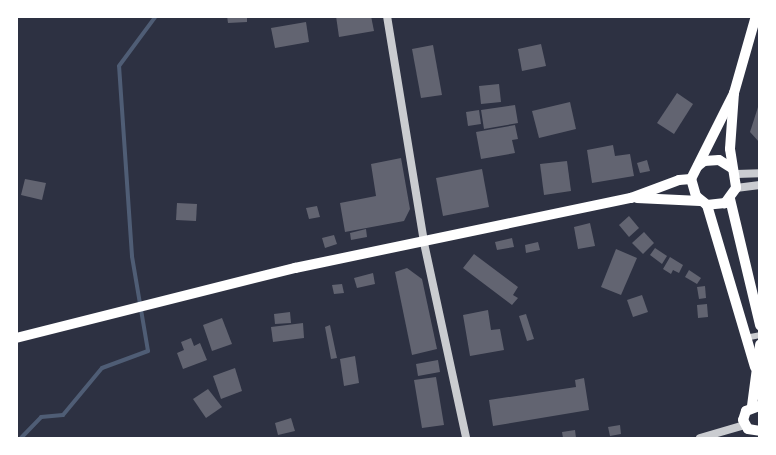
<!DOCTYPE html>
<html>
<head>
<meta charset="utf-8">
<style>
	body { margin:0 }
	#map { position:relative; width:776px; height:455px; overflow:hidden; background:#2d3142; font-family:Mulish,sans-serif }
	div>[style] { position:absolute }
	[style*='--x'] { left:calc(var(--x)*1px); top:calc(var(--y)*1px); width:calc(var(--w)*1px); rotate:calc(var(--a)*1deg) }
	.stream>* { height:4px; margin:-2px; padding:0 2px; transform-origin:2px; border-radius:2px; background:#4f5d75 }
	.building>* { inset:0; background:#626471 }
	.minor>* { height:6px; margin:-3px; padding:0 3px; transform-origin:3px; border-radius:3px; background:#caccd0 }
	.tertiary>* { height:8px; margin:-4px; padding:0 4px; transform-origin:4px; border-radius:4px; background:#caccd0 }
	.primary>* { height:10px; margin:-5px; padding:0 5px; transform-origin:5px; border-radius:5px; background:#fff }
	span { translate:-50% -50%; white-space:nowrap; text-align:center; line-height:1.15; -webkit-text-stroke:4.5px #fff; paint-order:stroke }
	.frame { position:absolute; inset:0; border:18px solid #fff; pointer-events:none }
</style>
</head>
<body>
<div id="map">
	<div class="stream">
		<div style="--x:21;--y:438;--w:29;--a:-46"></div>
		<div style="--x:41;--y:417;--w:22;--a:-5"></div>
		<div style="--x:63;--y:415;--w:61;--a:-50.3"></div>
		<div style="--x:102;--y:368;--w:49;--a:-20.3"></div>
		<div style="--x:148;--y:351;--w:96;--a:-99.6"></div>
		<div style="--x:132;--y:256;--w:190;--a:-93.9"></div>
		<div style="--x:119;--y:66;--w:62;--a:-53.5"></div>
	</div>
	<div class="building">
		<div style="clip-path:polygon(227px 16px,247px 16px,247px 22px,228px 23px)"></div>
		<div style="clip-path:polygon(336px 16px,371px 16px,374px 31px,339px 37px)"></div>
		<div style="clip-path:polygon(306px 22px,309px 42px,275px 48px,271px 28px)"></div>
		<div style="clip-path:polygon(541px 44px,546px 66px,522px 71px,518px 49px)"></div>
		<div style="clip-path:polygon(433px 45px,442px 95px,421px 98px,412px 49px)"></div>
		<div style="clip-path:polygon(499px 84px,501px 102px,481px 104px,479px 86px)"></div>
		<div style="clip-path:polygon(677px 93px,693px 104px,674px 134px,657px 123px)"></div>
		<div style="clip-path:polygon(570px 102px,576px 129px,539px 138px,532px 111px)"></div>
		<div style="clip-path:polygon(759px 104px,760px 104px,760px 143px,750px 132px)"></div>
		<div style="clip-path:polygon(515px 105px,518px 123px,484px 129px,481px 110px)"></div>
		<div style="clip-path:polygon(479px 110px,481px 124px,468px 126px,466px 112px)"></div>
		<div style="clip-path:polygon(515px 125px,518px 139px,512px 140px,515px 153px,481px 159px,476px 132px)"></div>
		<div style="clip-path:polygon(613px 145px,615px 156px,630px 154px,634px 176px,592px 183px,587px 150px)"></div>
		<div style="clip-path:polygon(401px 158px,410px 209px,404px 221px,345px 232px,340px 203px,376px 196px,371px 164px)"></div>
		<div style="clip-path:polygon(647px 160px,650px 171px,640px 173px,637px 163px)"></div>
		<div style="clip-path:polygon(567px 161px,571px 191px,544px 195px,540px 164px)"></div>
		<div style="clip-path:polygon(482px 169px,489px 207px,443px 216px,436px 178px)"></div>
		<div style="clip-path:polygon(25px 179px,46px 183px,42px 200px,21px 195px)"></div>
		<div style="clip-path:polygon(177px 203px,197px 204px,196px 221px,176px 220px)"></div>
		<div style="clip-path:polygon(317px 206px,320px 217px,309px 219px,306px 208px)"></div>
		<div style="clip-path:polygon(629px 216px,639px 228px,629px 237px,619px 225px)"></div>
		<div style="clip-path:polygon(590px 223px,595px 246px,578px 249px,574px 227px)"></div>
		<div style="clip-path:polygon(366px 229px,367px 237px,351px 240px,350px 233px)"></div>
		<div style="clip-path:polygon(644px 232px,654px 243px,643px 254px,632px 243px)"></div>
		<div style="clip-path:polygon(334px 235px,337px 244px,325px 248px,322px 238px)"></div>
		<div style="clip-path:polygon(512px 238px,514px 247px,497px 250px,495px 242px)"></div>
		<div style="clip-path:polygon(538px 242px,540px 250px,526px 253px,525px 245px)"></div>
		<div style="clip-path:polygon(655px 248px,667px 256px,662px 264px,650px 255px)"></div>
		<div style="clip-path:polygon(616px 249px,637px 258px,621px 295px,601px 287px)"></div>
		<div style="clip-path:polygon(474px 254px,518px 287px,513px 295px,518px 298px,512px 305px,463px 268px)"></div>
		<div style="clip-path:polygon(670px 257px,683px 265px,679px 273px,673px 270px,671px 274px,663px 269px)"></div>
		<div style="clip-path:polygon(407px 268px,422px 279px,437px 349px,412px 355px,395px 272px)"></div>
		<div style="clip-path:polygon(689px 270px,701px 278px,697px 284px,685px 277px)"></div>
		<div style="clip-path:polygon(373px 273px,375px 284px,357px 288px,354px 278px)"></div>
		<div style="clip-path:polygon(342px 284px,344px 293px,334px 294px,332px 285px)"></div>
		<div style="clip-path:polygon(705px 286px,706px 298px,699px 299px,697px 287px)"></div>
		<div style="clip-path:polygon(642px 295px,648px 312px,633px 317px,627px 300px)"></div>
		<div style="clip-path:polygon(707px 304px,708px 317px,698px 318px,697px 305px)"></div>
		<div style="clip-path:polygon(488px 310px,491px 330px,500px 329px,504px 350px,470px 356px,463px 315px)"></div>
		<div style="clip-path:polygon(290px 312px,291px 323px,275px 324px,274px 314px)"></div>
		<div style="clip-path:polygon(526px 314px,534px 339px,527px 341px,519px 316px)"></div>
		<div style="clip-path:polygon(222px 318px,232px 344px,212px 351px,203px 325px)"></div>
		<div style="clip-path:polygon(303px 323px,304px 338px,273px 342px,271px 327px)"></div>
		<div style="clip-path:polygon(330px 325px,337px 358px,331px 359px,325px 327px)"></div>
		<div style="clip-path:polygon(191px 338px,194px 346px,200px 343px,207px 360px,183px 369px,177px 353px,184px 350px,181px 342px)"></div>
		<div style="clip-path:polygon(355px 356px,359px 383px,344px 386px,340px 359px)"></div>
		<div style="clip-path:polygon(438px 360px,440px 372px,418px 376px,416px 364px)"></div>
		<div style="clip-path:polygon(235px 368px,242px 391px,221px 399px,213px 376px)"></div>
		<div style="clip-path:polygon(436px 377px,444px 425px,422px 428px,414px 380px)"></div>
		<div style="clip-path:polygon(584px 378px,589px 410px,493px 426px,489px 400px,576px 387px,575px 380px)"></div>
		<div style="clip-path:polygon(208px 389px,222px 407px,206px 418px,193px 399px)"></div>
		<div style="clip-path:polygon(291px 418px,295px 431px,278px 435px,275px 423px)"></div>
		<div style="clip-path:polygon(620px 425px,621px 434px,610px 436px,608px 427px)"></div>
		<div style="clip-path:polygon(575px 430px,576px 438px,563px 438px,562px 432px)"></div>
	</div>
	<div class="minor">
		<div style="--x:745;--y:338;--w:15;--a:-11"></div>
	</div>
	<div class="tertiary">
		<div style="--x:387;--y:16;--w:230;--a:80.7"></div>
		<div style="--x:424;--y:243;--w:199;--a:77.8"></div>
		<div style="--x:736;--y:174;--w:24;--a:-2"></div>
		<div style="--x:736;--y:188;--w:24;--a:-7"></div>
		<div style="--x:700;--y:438;--w:47;--a:-16.1"></div>
	</div>
	<div class="primary">
		<div style="--x:734;--y:93;--w:56;--a:94.1"></div>
		<div style="--x:730;--y:149;--w:39;--a:81"></div>
		<div style="--x:736;--y:188;--w:19;--a:126"></div>
		<div style="--x:725;--y:203;--w:18;--a:174"></div>
		<div style="--x:707;--y:205;--w:14;--a:-141"></div>
		<div style="--x:696;--y:196;--w:18;--a:-106"></div>
		<div style="--x:691;--y:179;--w:96;--a:-63.4"></div>
		<div style="--x:734;--y:93;--w:80;--a:-74.1"></div>
		<div style="--x:698;--y:166;--w:8;--a:-40"></div>
		<div style="--x:704;--y:161;--w:15;--a:-4"></div>
		<div style="--x:719;--y:160;--w:15;--a:32"></div>
		<div style="--x:637;--y:198;--w:63;--a:2.7"></div>
		<div style="--x:730;--y:199;--w:130;--a:76.6"></div>
		<div style="--x:707;--y:205;--w:169;--a:73.5"></div>
		<div style="--x:16;--y:338;--w:288;--a:-14.1"></div>
		<div style="--x:295;--y:268;--w:343;--a:-11.8"></div>
		<div style="--x:631;--y:198;--w:51;--a:-20.6"></div>
		<div style="--x:679;--y:180;--w:12;--a:-5"></div>
		<div style="--x:752;--y:406;--w:62;--a:-82.5"></div>
		<div style="--x:759;--y:406;--w:14;--a:159"></div>
		<div style="--x:746;--y:411;--w:9;--a:108"></div>
		<div style="--x:743;--y:420;--w:10;--a:61"></div>
		<div style="--x:748;--y:429;--w:12;--a:9"></div>
	</div>
	<div class="frame"></div>
</div>
</body>
</html>
